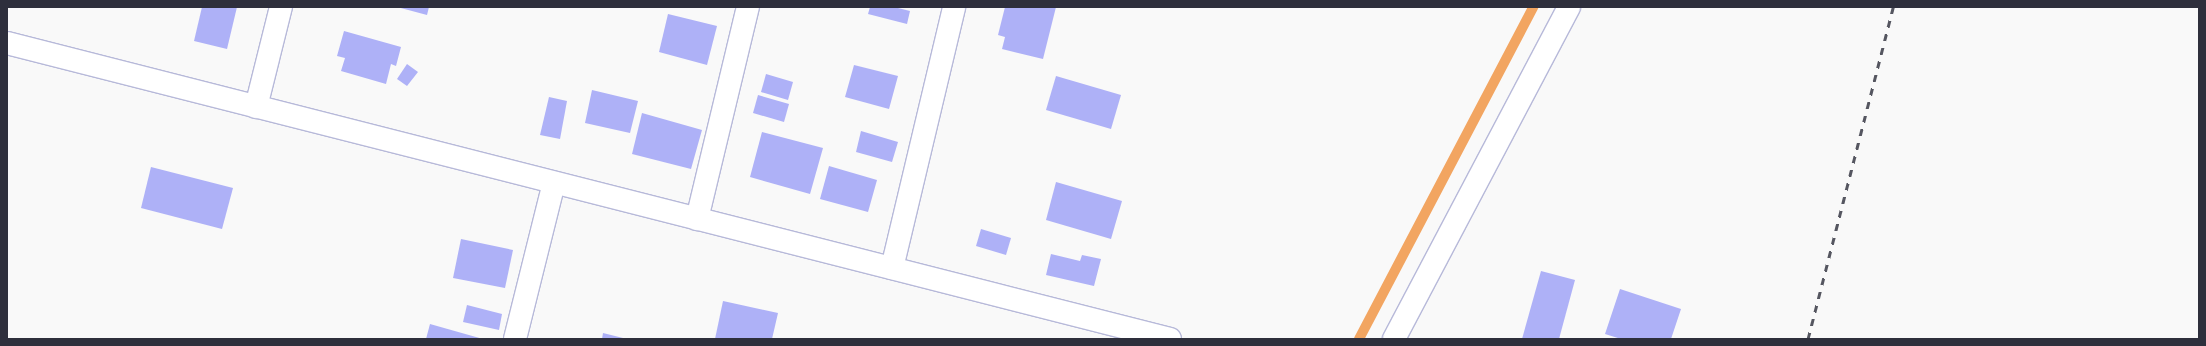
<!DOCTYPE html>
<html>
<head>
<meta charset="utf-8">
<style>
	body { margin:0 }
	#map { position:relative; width:2206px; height:346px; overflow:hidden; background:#f9f9f9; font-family:"Source Serif 4",serif }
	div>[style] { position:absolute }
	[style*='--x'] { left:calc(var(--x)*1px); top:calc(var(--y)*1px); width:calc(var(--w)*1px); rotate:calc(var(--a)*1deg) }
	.stream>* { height:10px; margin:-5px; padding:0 5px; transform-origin:5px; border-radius:5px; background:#f2a561 }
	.building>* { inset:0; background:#aeb1f7 }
	.roads { filter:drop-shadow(1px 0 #b7b9d9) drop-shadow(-1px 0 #b7b9d9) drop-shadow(0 1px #b7b9d9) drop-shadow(0 -1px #b7b9d9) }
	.minor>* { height:22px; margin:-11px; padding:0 11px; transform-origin:11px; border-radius:11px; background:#fff }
	.rail>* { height:3px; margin-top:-1.5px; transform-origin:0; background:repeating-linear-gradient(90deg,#555660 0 7px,transparent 0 14px) }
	span { translate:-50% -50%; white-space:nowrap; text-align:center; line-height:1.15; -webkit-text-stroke:3.5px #f9f9f9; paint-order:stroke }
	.frame { position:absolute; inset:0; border:8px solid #2e2f3c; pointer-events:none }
</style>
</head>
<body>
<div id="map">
	<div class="stream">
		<div style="--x:1359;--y:339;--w:375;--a:-62.3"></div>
	</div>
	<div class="building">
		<div style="clip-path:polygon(202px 7px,237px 7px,227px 49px,194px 41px)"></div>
		<div style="clip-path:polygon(397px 7px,429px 7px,427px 15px)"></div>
		<div style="clip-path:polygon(870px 7px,894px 7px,910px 11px,907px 24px,868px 14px)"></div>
		<div style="clip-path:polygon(1005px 7px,1056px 7px,1043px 59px,1002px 49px,1005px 37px,998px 35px)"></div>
		<div style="clip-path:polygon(668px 14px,717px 26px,707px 65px,659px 52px)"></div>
		<div style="clip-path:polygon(344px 31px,401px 47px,396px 66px,391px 64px,386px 84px,341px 71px,345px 58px,337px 56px)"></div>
		<div style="clip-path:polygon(407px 64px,418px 72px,407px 86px,397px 79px)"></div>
		<div style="clip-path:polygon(854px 65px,898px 76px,889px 109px,845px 97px)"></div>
		<div style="clip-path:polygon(766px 74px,793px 82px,788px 100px,761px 92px)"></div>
		<div style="clip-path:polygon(1056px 76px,1121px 95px,1111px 129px,1046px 110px)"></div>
		<div style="clip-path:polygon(592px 90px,638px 101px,630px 133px,585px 123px)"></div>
		<div style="clip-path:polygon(758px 95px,789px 104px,784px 122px,753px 113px)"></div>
		<div style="clip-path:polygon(549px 97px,567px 101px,560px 139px,540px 135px)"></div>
		<div style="clip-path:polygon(642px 113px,702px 130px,691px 169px,632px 154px)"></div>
		<div style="clip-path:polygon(861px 131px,898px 142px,892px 162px,856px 152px)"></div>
		<div style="clip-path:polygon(762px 132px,823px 148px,810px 194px,750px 177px)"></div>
		<div style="clip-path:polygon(829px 166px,877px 180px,868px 212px,820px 199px)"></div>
		<div style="clip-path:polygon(151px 167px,233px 188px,222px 229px,141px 208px)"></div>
		<div style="clip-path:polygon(1056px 182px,1122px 201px,1111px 239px,1046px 220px)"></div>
		<div style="clip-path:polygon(981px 229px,1011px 238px,1006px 255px,976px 246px)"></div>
		<div style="clip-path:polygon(461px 239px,513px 250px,505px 288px,453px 278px)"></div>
		<div style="clip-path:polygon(1051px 254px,1080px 261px,1082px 255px,1101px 259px,1094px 286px,1046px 275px)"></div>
		<div style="clip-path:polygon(1541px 271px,1575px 280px,1559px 339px,1522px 339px)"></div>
		<div style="clip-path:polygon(1620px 289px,1681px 309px,1671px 339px,1621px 339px,1605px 334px)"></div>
		<div style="clip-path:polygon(723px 301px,778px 313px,772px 339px,715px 339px)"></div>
		<div style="clip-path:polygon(467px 305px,502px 314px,499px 330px,463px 322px)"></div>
		<div style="clip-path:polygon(430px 324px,483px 339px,426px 339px)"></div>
		<div style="clip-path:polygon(603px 333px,623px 338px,623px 339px,602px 339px)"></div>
	</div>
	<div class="roads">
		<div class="minor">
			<div style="--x:7;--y:43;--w:1200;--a:14.28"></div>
			<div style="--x:256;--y:107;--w:103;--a:-76"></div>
			<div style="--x:697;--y:219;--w:218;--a:-76.5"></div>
			<div style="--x:892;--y:268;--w:268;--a:-76.6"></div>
			<div style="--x:515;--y:339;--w:161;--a:-76"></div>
			<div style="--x:1394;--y:339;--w:375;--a:-62.2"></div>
		</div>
	</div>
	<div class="rail">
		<div style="--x:1808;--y:339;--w:343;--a:-75.6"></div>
	</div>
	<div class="frame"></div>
</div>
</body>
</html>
